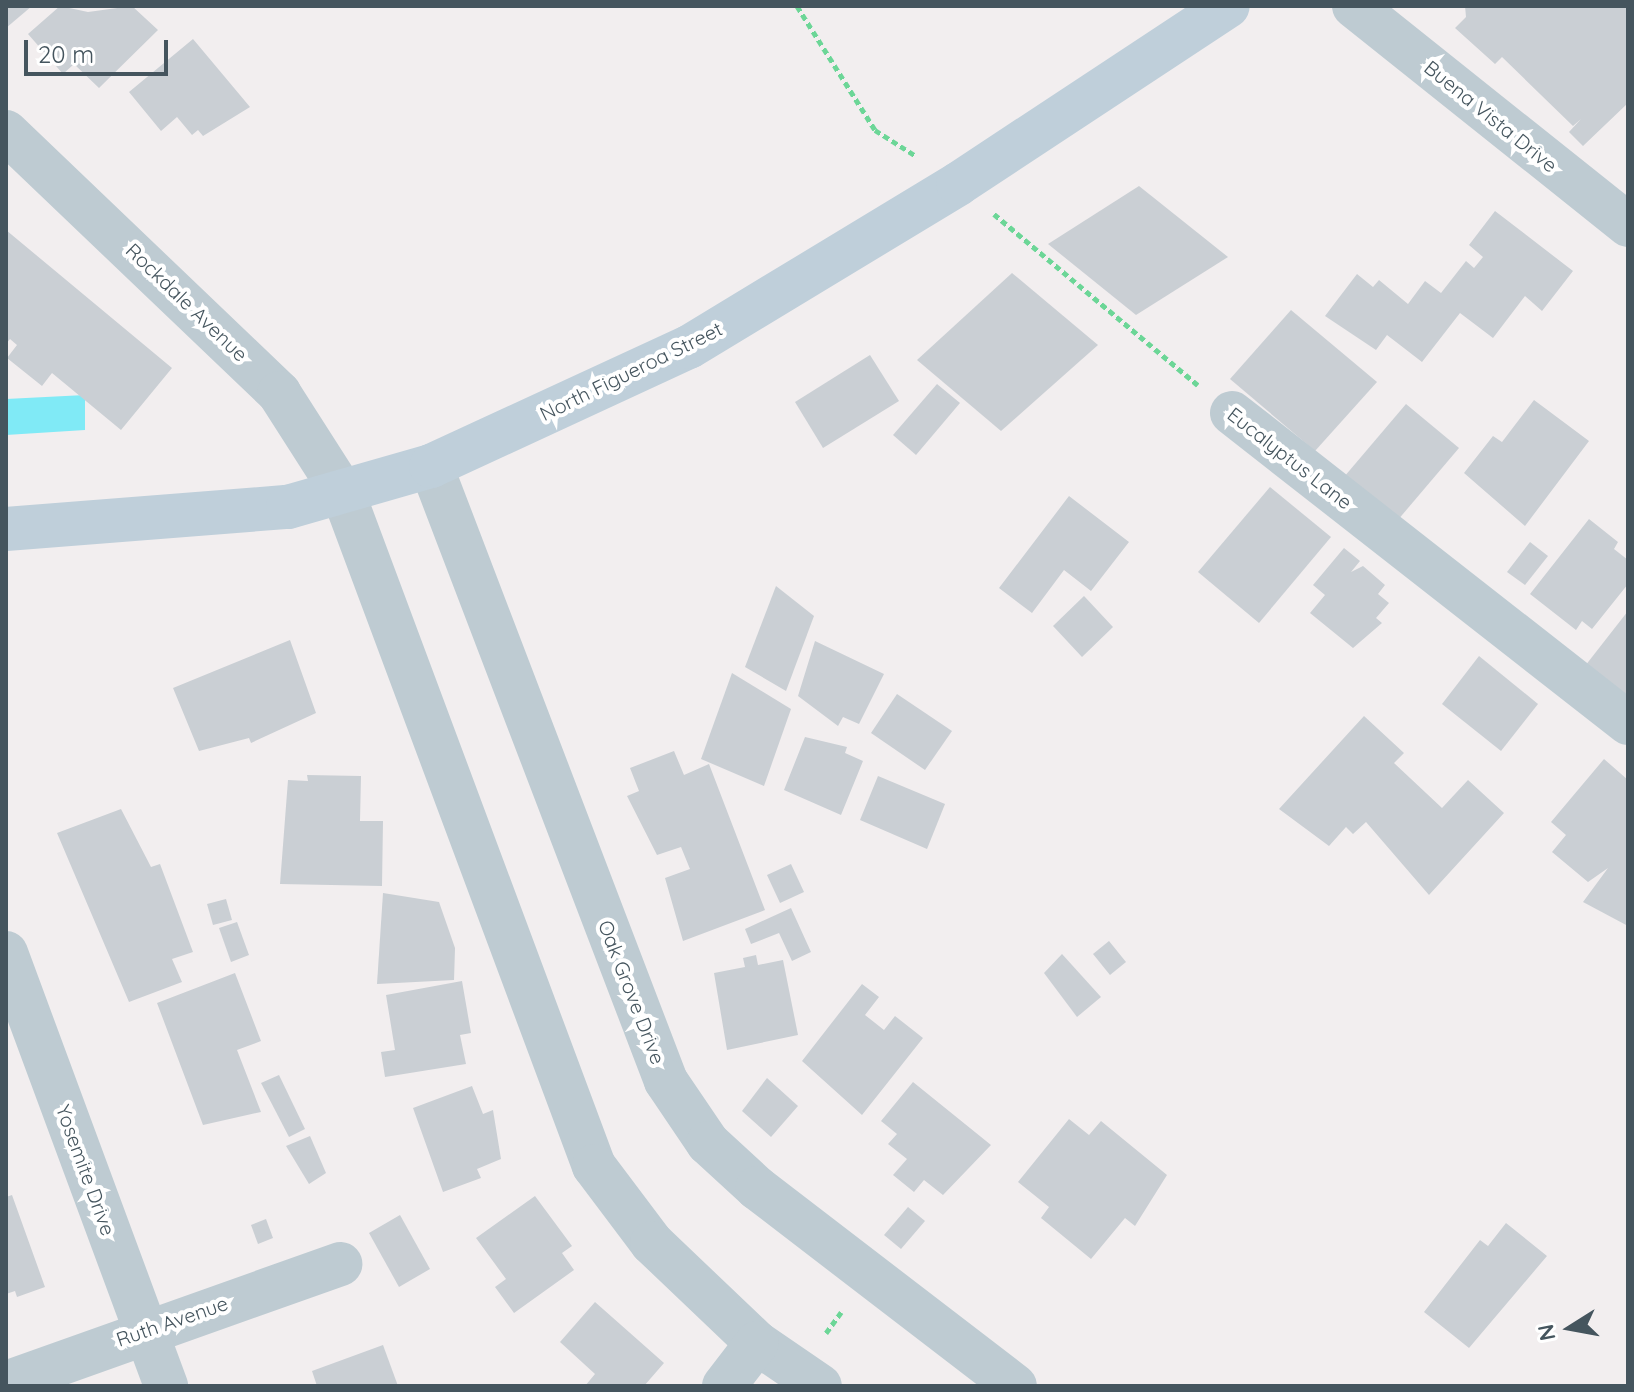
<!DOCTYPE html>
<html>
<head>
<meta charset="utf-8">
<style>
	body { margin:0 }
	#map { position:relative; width:1634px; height:1392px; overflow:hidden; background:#f2eeef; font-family:Quicksand,sans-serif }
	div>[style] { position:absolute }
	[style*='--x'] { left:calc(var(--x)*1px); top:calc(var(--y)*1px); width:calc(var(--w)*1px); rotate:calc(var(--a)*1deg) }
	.water>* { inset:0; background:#80eaf6 }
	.building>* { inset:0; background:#cacfd4 }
	.path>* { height:5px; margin-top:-2.5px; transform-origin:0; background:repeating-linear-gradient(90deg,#6cd697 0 6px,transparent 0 10px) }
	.minor>* { height:44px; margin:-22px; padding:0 22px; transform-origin:22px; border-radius:22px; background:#becbd2 }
	.tertiary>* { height:44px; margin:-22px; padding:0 22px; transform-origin:22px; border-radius:22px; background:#becbd2 }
	.secondary>* { height:44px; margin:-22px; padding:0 22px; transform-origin:22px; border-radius:22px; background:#bfcfda }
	span { translate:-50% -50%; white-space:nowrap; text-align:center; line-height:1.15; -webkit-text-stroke:8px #fff; paint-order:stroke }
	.street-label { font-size:20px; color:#45555e }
	.frame { position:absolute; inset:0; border:8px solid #45555e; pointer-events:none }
	.north { position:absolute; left:1530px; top:1288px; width:80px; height:80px; -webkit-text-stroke:6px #fff; paint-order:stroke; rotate:259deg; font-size:22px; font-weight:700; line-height:32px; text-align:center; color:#45555e }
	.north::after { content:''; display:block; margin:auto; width:28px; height:36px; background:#45555e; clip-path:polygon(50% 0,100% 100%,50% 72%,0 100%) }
	.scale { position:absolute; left:24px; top:40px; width:144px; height:36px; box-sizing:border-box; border:4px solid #45555e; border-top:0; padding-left:10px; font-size:24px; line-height:28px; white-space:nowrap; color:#45555e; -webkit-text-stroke:6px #fff; paint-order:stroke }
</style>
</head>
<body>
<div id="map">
	<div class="water">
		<div style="clip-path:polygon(85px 395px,85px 430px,6px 435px,6px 399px)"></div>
	</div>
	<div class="building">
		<div style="clip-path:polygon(6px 6px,32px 6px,6px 28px)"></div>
		<div style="clip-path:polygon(60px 6px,88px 12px,132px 6px,158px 30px,99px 88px,74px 64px,63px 74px,28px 34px)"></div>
		<div style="clip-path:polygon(1465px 6px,1628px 6px,1628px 103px,1583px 146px,1569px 132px,1581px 119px,1573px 126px,1502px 57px,1495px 64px,1455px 28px,1466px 17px)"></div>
		<div style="clip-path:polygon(193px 39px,250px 107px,203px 136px,198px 130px,192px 135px,177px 117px,161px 131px,129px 92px)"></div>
		<div style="clip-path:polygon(1139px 186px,1228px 257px,1136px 315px,1048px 244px)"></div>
		<div style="clip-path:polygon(1495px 211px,1573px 271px,1542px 311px,1525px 296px,1493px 338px,1460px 313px,1422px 362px,1387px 335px,1376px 350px,1325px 316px,1357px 274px,1373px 287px,1379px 280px,1408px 304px,1425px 281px,1441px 293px,1466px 261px,1474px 268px,1483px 257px,1469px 245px)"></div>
		<div style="clip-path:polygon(6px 230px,172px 368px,121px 430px,52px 373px,42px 386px,7px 358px,17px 345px,10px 339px,6px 344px)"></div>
		<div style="clip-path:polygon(1012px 273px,1098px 345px,1001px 431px,917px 360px)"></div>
		<div style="clip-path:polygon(1291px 310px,1377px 382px,1315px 451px,1230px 379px)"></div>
		<div style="clip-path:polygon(870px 355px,899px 401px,823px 448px,795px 402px)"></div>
		<div style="clip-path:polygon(937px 384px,960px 403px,916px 455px,893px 435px)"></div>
		<div style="clip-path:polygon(1534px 400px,1589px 441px,1525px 526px,1464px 473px,1493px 436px,1502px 442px)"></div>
		<div style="clip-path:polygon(1406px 404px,1459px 448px,1397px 521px,1344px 477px)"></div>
		<div style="clip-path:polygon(1270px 487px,1331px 537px,1259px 623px,1198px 572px)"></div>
		<div style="clip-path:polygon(1069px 496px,1129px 542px,1091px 591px,1064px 570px,1032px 613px,999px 588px)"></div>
		<div style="clip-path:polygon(1589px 519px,1618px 542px,1614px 549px,1628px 560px,1628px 584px,1592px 629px,1582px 621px,1576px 630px,1530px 594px)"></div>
		<div style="clip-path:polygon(1530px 542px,1548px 556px,1525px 585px,1507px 572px)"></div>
		<div style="clip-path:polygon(1344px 548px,1360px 561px,1351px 572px,1363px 566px,1385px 585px,1378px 594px,1389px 603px,1376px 618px,1382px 623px,1353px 648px,1310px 613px,1325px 595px,1313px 585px)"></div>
		<div style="clip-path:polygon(776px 586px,814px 616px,786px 691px,745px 667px)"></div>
		<div style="clip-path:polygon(1084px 596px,1113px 627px,1082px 657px,1053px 626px)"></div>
		<div style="clip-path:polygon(1628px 611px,1628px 700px,1585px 666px)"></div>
		<div style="clip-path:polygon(290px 640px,316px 713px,251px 743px,249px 738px,199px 751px,173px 688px)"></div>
		<div style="clip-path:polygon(815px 641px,884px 674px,859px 724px,843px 717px,838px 726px,798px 696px)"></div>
		<div style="clip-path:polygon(1479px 656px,1538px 704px,1501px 751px,1442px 704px)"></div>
		<div style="clip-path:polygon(732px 673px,791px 709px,764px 786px,701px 759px)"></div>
		<div style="clip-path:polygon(897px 694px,952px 731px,925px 770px,871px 733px)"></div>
		<div style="clip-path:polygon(1364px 716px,1404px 753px,1394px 763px,1442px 808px,1468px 780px,1504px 813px,1429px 895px,1366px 822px,1353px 834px,1346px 827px,1329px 846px,1279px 809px)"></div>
		<div style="clip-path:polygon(805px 737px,847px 747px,845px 753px,863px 761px,841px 815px,784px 790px)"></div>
		<div style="clip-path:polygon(674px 751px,684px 775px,709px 764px,765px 910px,683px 941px,665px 878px,690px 869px,681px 847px,657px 855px,627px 796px,639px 791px,630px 768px)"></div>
		<div style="clip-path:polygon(1604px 759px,1628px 780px,1628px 926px,1583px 902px,1608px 868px,1588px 882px,1552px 852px,1566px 835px,1551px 822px)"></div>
		<div style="clip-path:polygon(307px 775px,361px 776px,360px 821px,383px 821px,382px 886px,280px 884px,288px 780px,308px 781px)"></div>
		<div style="clip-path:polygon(878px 776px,945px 804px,927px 849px,860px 820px)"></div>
		<div style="clip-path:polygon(121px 809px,151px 867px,160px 864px,193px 952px,172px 959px,182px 982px,129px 1002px,57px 833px)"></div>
		<div style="clip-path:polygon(791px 864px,804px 892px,780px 903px,767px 875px)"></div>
		<div style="clip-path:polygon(383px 893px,439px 902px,455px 948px,454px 980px,377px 984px)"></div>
		<div style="clip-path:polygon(226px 899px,232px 920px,213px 925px,207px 904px)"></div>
		<div style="clip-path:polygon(791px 908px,811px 952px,792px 961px,779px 933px,751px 944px,745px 929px)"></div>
		<div style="clip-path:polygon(237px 922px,249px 955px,231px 962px,219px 928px)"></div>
		<div style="clip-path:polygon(1109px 941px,1126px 962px,1110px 975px,1093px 954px)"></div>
		<div style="clip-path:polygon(1062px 954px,1101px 997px,1077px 1017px,1044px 973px)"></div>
		<div style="clip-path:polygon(756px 955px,758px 965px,783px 960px,798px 1035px,727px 1050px,714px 973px,745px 967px,743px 958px)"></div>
		<div style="clip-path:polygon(235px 973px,261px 1041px,237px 1050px,261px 1112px,203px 1125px,157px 1003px)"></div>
		<div style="clip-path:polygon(462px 981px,471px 1033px,460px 1035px,466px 1064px,385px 1077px,381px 1052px,395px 1050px,386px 995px)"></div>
		<div style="clip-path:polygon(862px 984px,879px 997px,865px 1015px,884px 1030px,895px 1016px,923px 1038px,862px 1115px,802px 1061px)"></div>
		<div style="clip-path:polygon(279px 1075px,305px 1129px,289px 1137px,261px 1083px)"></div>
		<div style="clip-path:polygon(767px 1078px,798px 1106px,771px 1137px,742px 1111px)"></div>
		<div style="clip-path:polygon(913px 1082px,991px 1145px,943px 1195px,924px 1180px,914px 1192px,893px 1175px,907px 1159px,888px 1144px,897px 1134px,881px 1121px)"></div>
		<div style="clip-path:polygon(472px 1086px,483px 1114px,493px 1110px,501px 1159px,477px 1169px,481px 1178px,443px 1192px,413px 1108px)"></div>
		<div style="clip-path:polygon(1069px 1119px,1089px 1135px,1101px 1121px,1167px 1175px,1135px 1226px,1125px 1218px,1091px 1259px,1041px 1218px,1049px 1207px,1018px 1182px)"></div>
		<div style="clip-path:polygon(310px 1136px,326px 1173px,309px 1184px,286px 1146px)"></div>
		<div style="clip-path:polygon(12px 1195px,45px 1287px,17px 1297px,15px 1291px,6px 1294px,6px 1197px)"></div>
		<div style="clip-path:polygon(535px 1196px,572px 1246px,562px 1253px,574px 1270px,514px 1313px,495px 1287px,506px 1279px,476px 1238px)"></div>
		<div style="clip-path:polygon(908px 1207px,925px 1221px,901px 1249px,884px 1235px)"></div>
		<div style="clip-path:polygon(400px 1215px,430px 1269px,399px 1287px,369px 1233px)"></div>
		<div style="clip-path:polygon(266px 1219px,273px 1238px,258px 1244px,251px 1225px)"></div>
		<div style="clip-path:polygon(1506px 1223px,1547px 1256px,1469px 1348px,1424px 1312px,1480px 1240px,1488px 1246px)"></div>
		<div style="clip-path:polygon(595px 1302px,664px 1363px,644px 1386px,585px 1386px,595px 1374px,560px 1342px)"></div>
		<div style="clip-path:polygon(383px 1345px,398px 1386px,317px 1386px,312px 1371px)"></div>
	</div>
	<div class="path">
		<div style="--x:797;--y:6;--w:146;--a:57.8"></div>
		<div style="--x:875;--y:130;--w:49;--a:32.4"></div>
		<div style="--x:994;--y:214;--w:266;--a:40"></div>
		<div style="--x:826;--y:1333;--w:26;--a:-54"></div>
	</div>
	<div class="minor">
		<div style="--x:1354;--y:6;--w:351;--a:38.6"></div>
		<div style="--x:6;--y:132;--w:378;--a:43.7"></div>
		<div style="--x:279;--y:393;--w:119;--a:57.4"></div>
		<div style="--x:343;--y:493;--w:718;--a:69.55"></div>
		<div style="--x:594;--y:1166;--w:96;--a:53"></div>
		<div style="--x:652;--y:1243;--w:145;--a:43.6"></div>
		<div style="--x:757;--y:1343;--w:76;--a:34.3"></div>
		<div style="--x:1232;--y:413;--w:503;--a:38.05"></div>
		<div style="--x:431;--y:466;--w:658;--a:69.09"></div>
		<div style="--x:666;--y:1081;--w:75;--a:55.9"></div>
		<div style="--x:708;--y:1143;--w:67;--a:42.6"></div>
		<div style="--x:757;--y:1188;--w:325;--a:37.5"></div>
		<div style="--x:6;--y:1383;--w:355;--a:-19.6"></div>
		<div style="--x:724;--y:1386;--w:54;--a:-52.5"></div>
	</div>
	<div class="tertiary">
		<div style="--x:6;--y:953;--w:462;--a:69.7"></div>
	</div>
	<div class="secondary">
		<div style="--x:6;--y:529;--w:283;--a:-4.5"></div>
		<div style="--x:288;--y:507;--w:149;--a:-16"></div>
		<div style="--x:431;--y:466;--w:284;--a:-24.8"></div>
		<div style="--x:689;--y:347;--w:315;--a:-31.2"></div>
		<div style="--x:958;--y:184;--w:323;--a:-33.4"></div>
	</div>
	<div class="street-label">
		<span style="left:1491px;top:116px;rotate:39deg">Buena Vista Drive</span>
		<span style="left:187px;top:302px;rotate:44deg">Rockdale Avenue</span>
		<span style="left:631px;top:371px;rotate:-26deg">North Figueroa Street</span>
		<span style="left:1290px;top:458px;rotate:38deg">Eucalyptus Lane</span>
		<span style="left:632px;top:992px;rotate:69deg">Oak Grove Drive</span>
		<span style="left:86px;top:1170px;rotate:70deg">Yosemite Drive</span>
		<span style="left:172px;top:1321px;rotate:-19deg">Ruth Avenue</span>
	</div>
	<div class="frame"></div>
	<div class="north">N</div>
	<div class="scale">20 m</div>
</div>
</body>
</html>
